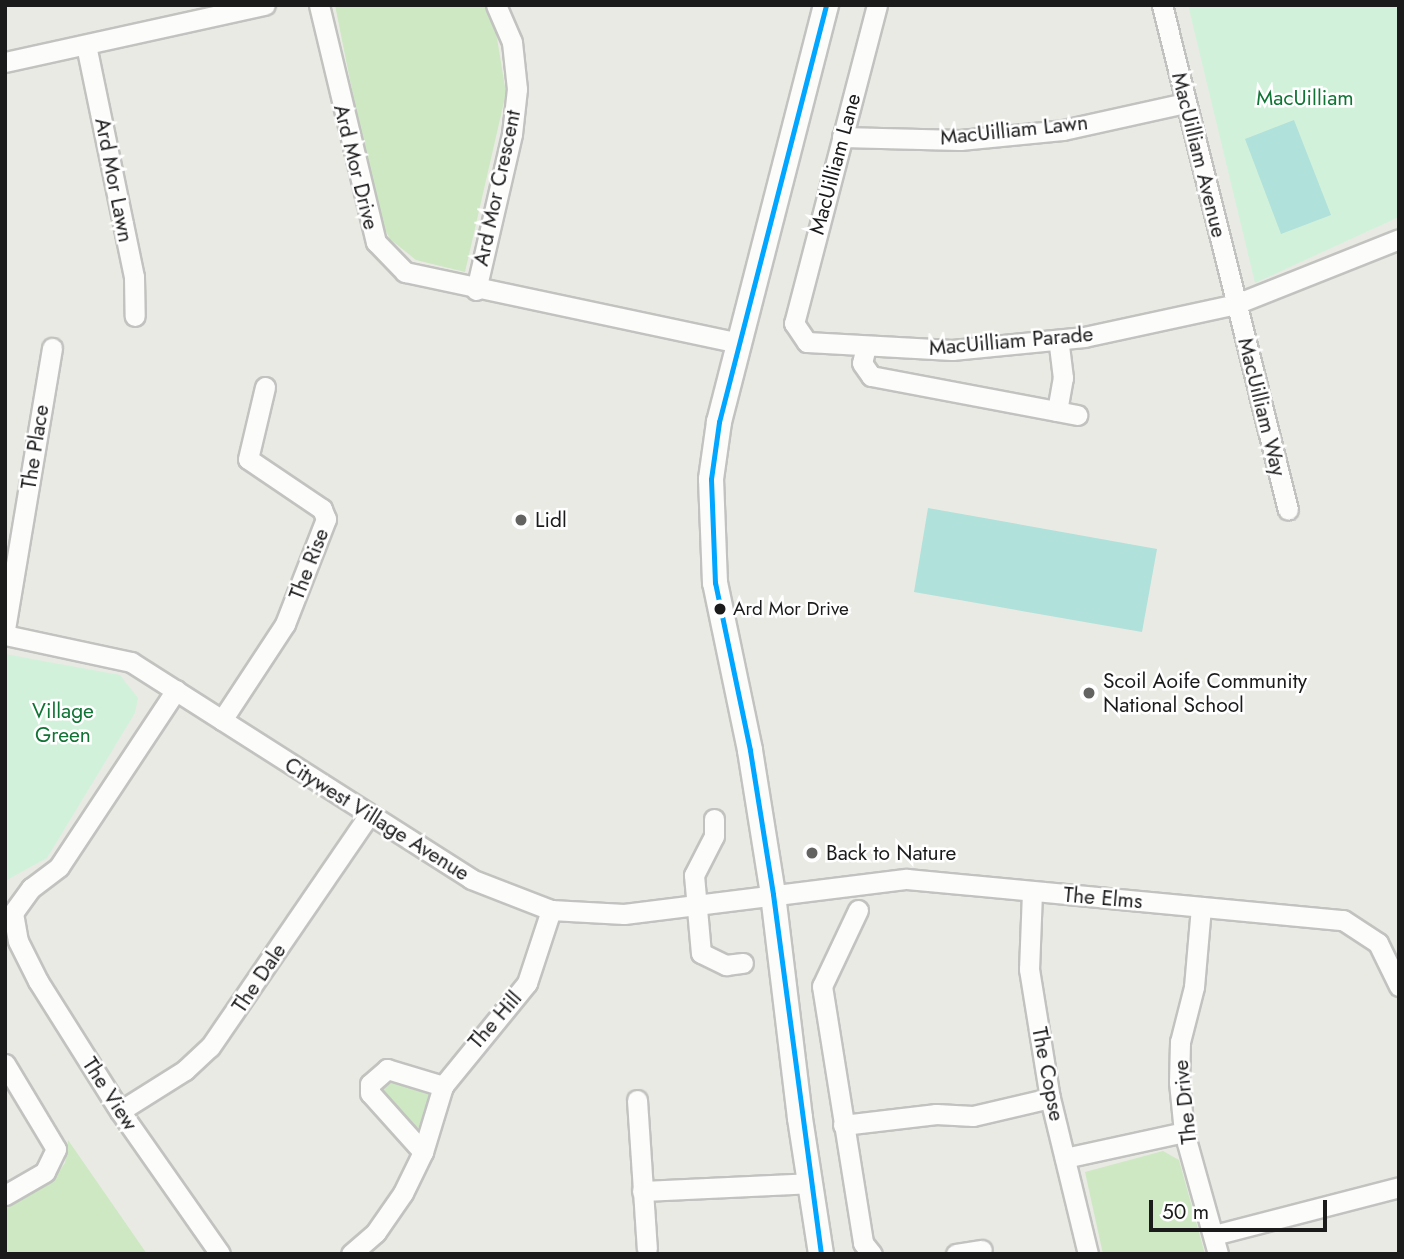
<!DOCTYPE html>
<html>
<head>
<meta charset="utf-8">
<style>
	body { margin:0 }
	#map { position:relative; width:1404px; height:1259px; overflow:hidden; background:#eaeae4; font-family:Jost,sans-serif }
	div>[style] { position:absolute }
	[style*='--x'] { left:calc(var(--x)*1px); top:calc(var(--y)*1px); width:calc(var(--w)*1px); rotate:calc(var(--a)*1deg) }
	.grass>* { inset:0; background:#cde8c3 }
	.park>* { inset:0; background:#d2f1db }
	.pitch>* { inset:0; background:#b0e1da }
	.roads { filter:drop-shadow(2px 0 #c2c2c0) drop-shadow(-2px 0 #c2c2c0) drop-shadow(0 2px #c2c2c0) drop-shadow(0 -2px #c2c2c0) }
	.minor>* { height:19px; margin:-9.5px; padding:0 9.5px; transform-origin:9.5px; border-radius:9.5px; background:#fcfcfb }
	.tertiary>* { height:24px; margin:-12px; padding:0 12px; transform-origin:12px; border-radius:12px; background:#fcfcfb }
	.bus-1>* { height:5px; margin:-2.5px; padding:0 2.5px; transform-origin:2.5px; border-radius:2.5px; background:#00a6ff }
	.dots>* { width:19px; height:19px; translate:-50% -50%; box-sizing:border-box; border:4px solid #fff; border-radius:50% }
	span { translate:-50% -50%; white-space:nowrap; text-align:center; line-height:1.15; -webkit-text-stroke:5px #fff; paint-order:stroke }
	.bus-label { font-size:19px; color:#1b1b1b }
	.left { translate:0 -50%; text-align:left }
	.park-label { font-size:21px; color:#0f7434 }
	.street-label { font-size:21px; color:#1b1b1b }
	.poi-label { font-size:21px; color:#1b1b1b }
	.frame { position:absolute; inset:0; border:7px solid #1b1b1b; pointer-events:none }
	.scale { position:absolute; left:1149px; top:1200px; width:178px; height:32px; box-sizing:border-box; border:4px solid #1b1b1b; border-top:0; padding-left:9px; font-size:21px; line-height:24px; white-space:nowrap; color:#1b1b1b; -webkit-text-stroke:5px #fff; paint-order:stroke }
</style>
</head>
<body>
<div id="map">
	<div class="grass">
		<div style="clip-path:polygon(335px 5px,485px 5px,495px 26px,506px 93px,465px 272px,416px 260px,390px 239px,377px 215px)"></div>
		<div style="clip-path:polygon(386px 1079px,430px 1092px,419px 1127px,414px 1129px,381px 1093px,379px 1087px)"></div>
		<div style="clip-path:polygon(68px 1140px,147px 1254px,5px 1254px,5px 1205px,57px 1174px,65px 1163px)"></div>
		<div style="clip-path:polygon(1163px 1151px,1179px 1160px,1205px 1254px,1103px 1254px,1085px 1172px)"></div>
	</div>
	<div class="park">
		<div style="clip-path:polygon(1188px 5px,1399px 5px,1399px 217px,1255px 283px)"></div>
		<div style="clip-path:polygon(5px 654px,120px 675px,138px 698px,135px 713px,47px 858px,5px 881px)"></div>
	</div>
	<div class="pitch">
		<div style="clip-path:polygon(1294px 120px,1331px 215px,1281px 234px,1245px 139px)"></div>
		<div style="clip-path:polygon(928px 508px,1157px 549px,1142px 632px,914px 592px)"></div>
	</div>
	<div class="roads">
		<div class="minor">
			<div style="--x:319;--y:5;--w:244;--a:76.5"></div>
			<div style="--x:376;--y:242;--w:42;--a:46"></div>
			<div style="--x:405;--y:272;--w:340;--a:12"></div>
			<div style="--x:877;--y:5;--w:329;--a:104.6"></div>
			<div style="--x:794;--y:323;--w:23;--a:56"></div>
			<div style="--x:807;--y:342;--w:145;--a:3.2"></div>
			<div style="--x:952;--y:350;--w:133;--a:-5.6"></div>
			<div style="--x:1084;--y:337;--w:156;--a:-12.2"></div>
			<div style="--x:1236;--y:304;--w:175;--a:-21.7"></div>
			<div style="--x:1162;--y:5;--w:520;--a:75.99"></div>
			<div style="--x:86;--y:45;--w:237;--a:78.3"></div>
			<div style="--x:134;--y:277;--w:39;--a:89"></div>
			<div style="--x:5;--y:62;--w:266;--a:-12.4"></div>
			<div style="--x:842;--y:137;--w:118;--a:1.5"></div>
			<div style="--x:960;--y:140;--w:103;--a:-5.5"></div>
			<div style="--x:1063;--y:130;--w:125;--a:-12.5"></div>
			<div style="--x:476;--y:290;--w:160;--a:-77"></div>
			<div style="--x:512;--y:134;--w:45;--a:-83.7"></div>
			<div style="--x:517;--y:89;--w:47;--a:-96.1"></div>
			<div style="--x:512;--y:42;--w:40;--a:-113.4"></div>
			<div style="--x:866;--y:346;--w:17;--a:103"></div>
			<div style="--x:862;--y:363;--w:16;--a:55"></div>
			<div style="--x:871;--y:376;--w:210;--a:10.7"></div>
			<div style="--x:1057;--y:411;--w:34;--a:-80"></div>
			<div style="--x:1063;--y:378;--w:38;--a:-97"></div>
			<div style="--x:5;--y:629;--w:285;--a:-80.5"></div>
			<div style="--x:5;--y:635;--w:129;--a:12.1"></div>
			<div style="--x:131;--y:662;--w:403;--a:32.5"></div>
			<div style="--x:471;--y:879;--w:86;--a:21.2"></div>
			<div style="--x:551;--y:910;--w:73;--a:3.1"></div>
			<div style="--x:624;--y:914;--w:285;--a:-7.1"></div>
			<div style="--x:907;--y:879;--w:438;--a:5.4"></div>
			<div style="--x:1343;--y:920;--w:42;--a:33.3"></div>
			<div style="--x:1378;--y:943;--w:48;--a:64"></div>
			<div style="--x:176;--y:690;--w:212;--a:123.5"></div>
			<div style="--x:59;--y:867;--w:35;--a:143"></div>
			<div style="--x:31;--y:888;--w:31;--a:126"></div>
			<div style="--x:13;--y:913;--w:28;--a:80"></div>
			<div style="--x:18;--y:941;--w:45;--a:63.4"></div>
			<div style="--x:38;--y:981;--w:154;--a:57.8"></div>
			<div style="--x:120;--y:1111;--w:174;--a:55"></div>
			<div style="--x:222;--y:720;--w:115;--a:-56.7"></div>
			<div style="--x:285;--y:624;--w:113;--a:-68.7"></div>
			<div style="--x:326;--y:519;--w:11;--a:-112"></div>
			<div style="--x:322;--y:509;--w:89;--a:-146"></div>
			<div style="--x:248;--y:459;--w:74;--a:-76.7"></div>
			<div style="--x:714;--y:819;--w:17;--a:90"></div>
			<div style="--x:714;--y:836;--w:44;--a:117.1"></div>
			<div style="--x:694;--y:875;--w:78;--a:84.9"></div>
			<div style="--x:701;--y:953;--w:28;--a:26"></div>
			<div style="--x:726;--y:965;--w:17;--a:-7"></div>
			<div style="--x:1032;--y:892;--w:77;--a:92.2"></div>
			<div style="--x:1029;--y:969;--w:131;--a:80.8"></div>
			<div style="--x:1050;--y:1098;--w:161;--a:76.3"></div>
			<div style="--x:1201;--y:907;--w:80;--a:95"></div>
			<div style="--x:1194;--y:987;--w:57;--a:104.3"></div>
			<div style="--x:1180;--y:1042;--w:40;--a:91.4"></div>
			<div style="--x:1179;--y:1082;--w:50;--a:84.3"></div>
			<div style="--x:1184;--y:1132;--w:127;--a:74.4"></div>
			<div style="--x:858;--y:910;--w:84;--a:115.3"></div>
			<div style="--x:822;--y:986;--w:260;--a:80.9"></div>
			<div style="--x:863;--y:1243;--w:14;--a:51"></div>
			<div style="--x:5;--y:1064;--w:99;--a:59"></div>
			<div style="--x:56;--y:1149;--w:25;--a:116"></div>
			<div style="--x:45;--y:1172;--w:46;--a:150.1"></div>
			<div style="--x:637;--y:1100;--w:149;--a:86.2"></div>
			<div style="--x:120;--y:1111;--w:77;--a:-32.2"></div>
			<div style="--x:185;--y:1070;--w:34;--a:-43"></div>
			<div style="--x:210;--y:1047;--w:280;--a:-55.6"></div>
			<div style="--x:843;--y:1125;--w:94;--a:-6.7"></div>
			<div style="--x:936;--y:1114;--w:37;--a:3"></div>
			<div style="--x:973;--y:1116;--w:79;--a:-13.2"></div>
			<div style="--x:423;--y:1152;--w:79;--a:-131.9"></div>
			<div style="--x:370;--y:1093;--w:9;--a:-90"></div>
			<div style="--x:370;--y:1084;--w:23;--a:-41"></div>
			<div style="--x:387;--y:1069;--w:59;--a:16.9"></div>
			<div style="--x:1065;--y:1158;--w:122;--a:-12.3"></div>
			<div style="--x:642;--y:1191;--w:168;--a:-2.7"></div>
			<div style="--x:1214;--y:1235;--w:191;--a:-14.5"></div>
			<div style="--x:351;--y:1254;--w:33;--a:-41"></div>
			<div style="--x:376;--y:1232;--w:47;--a:-55.3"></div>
			<div style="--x:403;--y:1193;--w:46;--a:-64"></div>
			<div style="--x:423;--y:1152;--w:69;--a:-73.1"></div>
			<div style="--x:443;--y:1086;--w:133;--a:-50.8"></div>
			<div style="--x:527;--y:983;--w:77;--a:-71.8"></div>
			<div style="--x:956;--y:1254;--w:26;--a:-9"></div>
		</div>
		<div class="tertiary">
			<div style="--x:821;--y:1254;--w:138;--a:-98.8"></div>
			<div style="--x:800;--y:1118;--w:226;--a:-96.9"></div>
			<div style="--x:773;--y:894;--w:146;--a:-99.1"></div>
			<div style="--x:750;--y:750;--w:171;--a:-101.8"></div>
			<div style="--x:715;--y:583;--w:104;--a:-92.2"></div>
			<div style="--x:711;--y:479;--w:58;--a:-82"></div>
			<div style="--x:719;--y:422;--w:431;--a:-75.6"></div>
		</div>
	</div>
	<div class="bus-1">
		<div style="--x:821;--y:1254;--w:363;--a:-97.6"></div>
		<div style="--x:773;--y:894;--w:146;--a:-99.1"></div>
		<div style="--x:750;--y:750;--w:171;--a:-101.8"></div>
		<div style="--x:715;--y:583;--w:104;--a:-92.2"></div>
		<div style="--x:711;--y:479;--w:58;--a:-82"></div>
		<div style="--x:719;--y:422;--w:431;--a:-75.6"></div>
	</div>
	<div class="dots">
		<div style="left:521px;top:520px;background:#636361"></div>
		<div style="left:720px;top:609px;background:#1b1b1b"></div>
		<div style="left:1089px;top:693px;background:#636361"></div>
		<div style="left:812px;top:853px;background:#636361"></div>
	</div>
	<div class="bus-label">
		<span class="left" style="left:733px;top:609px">Ard Mor Drive</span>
	</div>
	<div class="park-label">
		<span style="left:1305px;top:98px">MacUilliam</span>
		<span style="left:63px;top:723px">Village<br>Green</span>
	</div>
	<div class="street-label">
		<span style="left:1014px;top:130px;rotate:-6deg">MacUilliam Lawn</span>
		<span style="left:1199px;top:155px;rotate:76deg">MacUilliam Avenue</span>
		<span style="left:835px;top:164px;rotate:-75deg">MacUilliam Lane</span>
		<span style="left:356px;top:167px;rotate:76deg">Ard Mor Drive</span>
		<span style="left:114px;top:180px;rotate:79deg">Ard Mor Lawn</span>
		<span style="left:497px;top:188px;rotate:-78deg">Ard Mor Crescent</span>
		<span style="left:1011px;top:341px;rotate:-5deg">MacUilliam Parade</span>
		<span style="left:1262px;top:407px;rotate:76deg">MacUilliam Way</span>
		<span style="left:35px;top:447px;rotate:-81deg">The Place</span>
		<span style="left:309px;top:564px;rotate:-69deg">The Rise</span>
		<span style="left:377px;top:819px;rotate:32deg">Citywest Village Avenue</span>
		<span style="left:1103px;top:898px;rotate:5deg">The Elms</span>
		<span style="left:259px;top:978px;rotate:-56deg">The Dale</span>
		<span style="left:495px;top:1020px;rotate:-49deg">The Hill</span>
		<span style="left:1048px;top:1074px;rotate:79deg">The Copse</span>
		<span style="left:110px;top:1094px;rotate:57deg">The View</span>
		<span style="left:1185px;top:1102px;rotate:-96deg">The Drive</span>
	</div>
	<div class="poi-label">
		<span class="left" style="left:535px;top:520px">Lidl</span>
		<span class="left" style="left:1103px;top:693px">Scoil Aoife Community<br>National School</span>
		<span class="left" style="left:826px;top:853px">Back to Nature</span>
	</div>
	<div class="frame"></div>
	<div class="scale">50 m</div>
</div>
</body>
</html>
